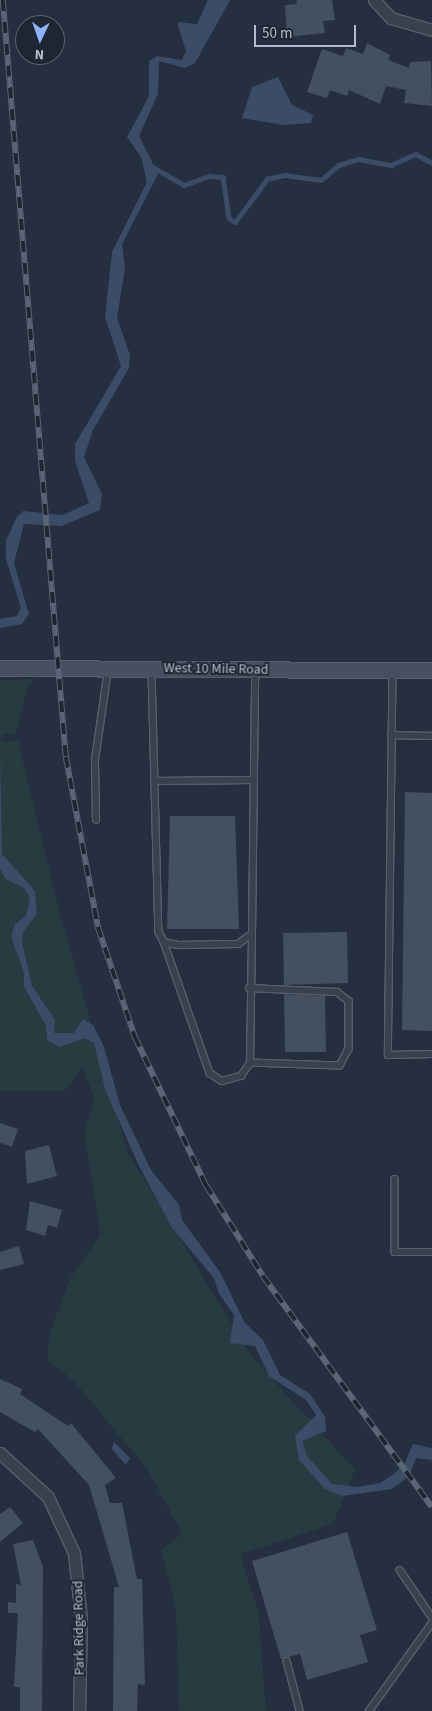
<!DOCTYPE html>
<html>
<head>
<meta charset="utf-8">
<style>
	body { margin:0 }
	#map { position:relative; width:432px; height:1711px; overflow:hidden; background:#252f3f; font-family:"Source Sans 3",sans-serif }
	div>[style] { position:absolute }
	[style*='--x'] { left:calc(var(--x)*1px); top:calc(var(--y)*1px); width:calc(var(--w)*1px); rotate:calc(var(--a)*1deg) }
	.green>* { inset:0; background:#273c40 }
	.water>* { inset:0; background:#3b4c68 }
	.stream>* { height:4.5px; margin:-2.25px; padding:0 2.25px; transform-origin:2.25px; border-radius:2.25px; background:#3b4c68 }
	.building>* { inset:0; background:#444f60 }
	.roads { filter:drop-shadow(1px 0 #575f6c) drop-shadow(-1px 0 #575f6c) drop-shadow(0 1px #575f6c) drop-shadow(0 -1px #575f6c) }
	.lane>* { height:5.5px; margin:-2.75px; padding:0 2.75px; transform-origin:2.75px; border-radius:2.75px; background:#39414f }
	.street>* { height:11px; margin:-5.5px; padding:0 5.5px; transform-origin:5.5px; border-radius:5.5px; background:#39414f }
	.secondary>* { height:15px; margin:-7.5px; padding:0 7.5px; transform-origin:7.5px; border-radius:7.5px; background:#475061 }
	.rail>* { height:5.5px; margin-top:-2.75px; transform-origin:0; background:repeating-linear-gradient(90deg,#1e2634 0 11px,#5b6575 0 22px); box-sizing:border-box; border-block:1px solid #5b6575 }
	span { translate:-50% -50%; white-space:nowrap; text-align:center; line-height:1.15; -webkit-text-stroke:4px #1e2634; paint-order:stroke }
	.street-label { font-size:14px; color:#b5bcc9 }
	.north { position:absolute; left:15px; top:15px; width:50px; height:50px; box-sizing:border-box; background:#1e2634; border:1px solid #5a6270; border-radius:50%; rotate:183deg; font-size:14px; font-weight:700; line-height:20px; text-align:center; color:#b5bcc9 }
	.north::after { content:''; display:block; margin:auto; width:18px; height:22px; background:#8eb2f6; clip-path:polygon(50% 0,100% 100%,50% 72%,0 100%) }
	.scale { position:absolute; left:254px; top:25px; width:102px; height:22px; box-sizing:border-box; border:2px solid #b5bcc9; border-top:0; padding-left:6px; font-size:15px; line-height:18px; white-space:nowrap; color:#b5bcc9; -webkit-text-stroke:4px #1e2634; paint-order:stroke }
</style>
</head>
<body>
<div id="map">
	<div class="green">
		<div style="clip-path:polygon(34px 679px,28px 687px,15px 735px,4px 734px,0 740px,0 680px)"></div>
		<div style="clip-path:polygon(0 741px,18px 741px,59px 910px,128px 1153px,250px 1354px,355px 1470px,333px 1524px,240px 1554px,259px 1614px,266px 1711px,179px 1711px,176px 1608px,161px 1550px,182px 1534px,148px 1470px,74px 1381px,47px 1360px,50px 1332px,71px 1277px,100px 1235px,85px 1133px,94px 1098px,83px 1068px,64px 1091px,0 1091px)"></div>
	</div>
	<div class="water">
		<div style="clip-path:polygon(208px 0,230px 0,195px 63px,185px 68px,159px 61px,158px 94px,139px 136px,158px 174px,122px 244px,125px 268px,117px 318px,130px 355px,129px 368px,93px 430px,84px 457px,102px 494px,100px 510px,61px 526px,24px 524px,14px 563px,29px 614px,22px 624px,0 628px,0 619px,17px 616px,21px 608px,6px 559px,6px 540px,17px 517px,23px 511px,63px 515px,89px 503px,75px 461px,75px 444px,121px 366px,105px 317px,112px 252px,147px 182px,141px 157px,127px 137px,149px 96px,149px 61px,157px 56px,182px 60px,186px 51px,177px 22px,197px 24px)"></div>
		<div style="clip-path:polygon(278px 77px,292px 105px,313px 115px,311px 123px,283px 125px,242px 118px,252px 87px)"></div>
		<div style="clip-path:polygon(0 751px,2px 854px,35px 891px,37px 914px,23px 932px,22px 942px,32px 986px,55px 1020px,54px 1033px,74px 1033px,83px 1019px,93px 1025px,104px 1047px,120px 1105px,151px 1170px,179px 1205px,182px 1220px,220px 1272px,245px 1323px,263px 1340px,280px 1375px,310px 1394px,325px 1417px,326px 1431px,302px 1441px,307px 1456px,332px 1484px,357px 1487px,380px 1483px,394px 1474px,405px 1463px,413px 1444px,432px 1448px,432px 1460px,416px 1458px,409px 1476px,392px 1489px,342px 1496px,325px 1489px,299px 1460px,295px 1436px,316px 1415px,306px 1400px,269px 1376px,255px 1346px,230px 1343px,234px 1315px,219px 1294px,214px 1278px,172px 1228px,138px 1164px,105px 1089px,94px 1043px,85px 1038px,59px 1047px,47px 1040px,46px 1026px,24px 986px,24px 973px,11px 936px,15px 924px,26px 916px,30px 898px,24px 888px,6px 879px,0 869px)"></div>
		<div style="clip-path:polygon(114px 1442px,130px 1458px,126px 1465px,112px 1449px)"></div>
	</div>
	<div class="stream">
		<div style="--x:153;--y:167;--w:36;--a:30"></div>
		<div style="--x:184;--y:185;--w:27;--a:-20"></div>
		<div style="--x:209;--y:176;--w:14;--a:4"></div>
		<div style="--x:223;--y:177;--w:41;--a:81.7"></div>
		<div style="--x:229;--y:218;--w:7;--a:34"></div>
		<div style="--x:235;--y:222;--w:54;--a:-53.3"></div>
		<div style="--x:267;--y:179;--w:18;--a:-13"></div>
		<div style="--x:285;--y:175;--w:36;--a:8"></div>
		<div style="--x:321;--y:180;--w:23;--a:-40"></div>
		<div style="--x:339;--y:165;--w:21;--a:-17"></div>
		<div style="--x:359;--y:159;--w:33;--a:11"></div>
		<div style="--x:391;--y:165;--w:27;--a:-24"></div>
		<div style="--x:416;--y:154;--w:18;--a:29"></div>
	</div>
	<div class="building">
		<div style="clip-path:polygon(296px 0,332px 0,335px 20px,323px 21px,325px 33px,287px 37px,285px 5px,297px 4px)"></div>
		<div style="clip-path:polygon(367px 43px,390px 55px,388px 60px,409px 68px,410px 62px,431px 61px,432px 106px,404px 103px,406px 90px,386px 86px,380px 104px,349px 90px,347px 96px,330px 90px,327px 98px,307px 92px,322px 49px,343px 56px,346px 48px,363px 54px)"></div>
		<div style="clip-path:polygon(405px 792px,432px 793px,432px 1031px,402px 1030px)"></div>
		<div style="clip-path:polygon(170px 816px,235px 816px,239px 929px,167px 929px)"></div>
		<div style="clip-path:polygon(347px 932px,348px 983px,284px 985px,283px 933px)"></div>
		<div style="clip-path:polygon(284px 994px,325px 996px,326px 1052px,285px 1052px)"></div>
		<div style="clip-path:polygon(0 1123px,18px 1129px,12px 1147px,0 1143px)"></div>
		<div style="clip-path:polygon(49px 1145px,57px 1176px,27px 1184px,25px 1151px)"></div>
		<div style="clip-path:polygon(30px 1201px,62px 1210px,57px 1228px,48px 1225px,45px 1236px,26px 1230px)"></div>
		<div style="clip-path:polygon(19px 1246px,24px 1264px,0 1270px,0 1252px)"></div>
		<div style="clip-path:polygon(0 1379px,22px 1389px,20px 1394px,68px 1426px,71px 1423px,116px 1478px,105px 1485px,110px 1503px,122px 1503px,137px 1579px,142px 1579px,145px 1685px,138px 1684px,137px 1711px,113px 1711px,114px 1587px,119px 1587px,89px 1485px,38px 1429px,35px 1432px,0 1412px)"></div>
		<div style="clip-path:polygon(10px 1507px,23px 1523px,0 1542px,0 1514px)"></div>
		<div style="clip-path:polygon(347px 1532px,377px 1630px,360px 1635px,368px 1662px,307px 1680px,300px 1654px,281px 1659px,252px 1561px)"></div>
		<div style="clip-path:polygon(33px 1540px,43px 1567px,42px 1711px,20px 1711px,20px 1687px,14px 1687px,18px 1613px,8px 1613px,8px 1602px,16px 1603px,16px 1584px,21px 1585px,13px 1544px)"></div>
	</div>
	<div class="roads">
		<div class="lane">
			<div style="--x:152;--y:671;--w:261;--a:88.5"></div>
			<div style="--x:159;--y:932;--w:11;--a:63"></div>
			<div style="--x:164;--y:942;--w:14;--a:12"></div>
			<div style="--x:178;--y:945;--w:60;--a:-1"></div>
			<div style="--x:238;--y:944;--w:17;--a:-36"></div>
			<div style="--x:252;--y:934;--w:263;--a:-89.3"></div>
			<div style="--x:393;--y:672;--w:383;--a:90.7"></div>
			<div style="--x:388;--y:1055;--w:44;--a:-1.3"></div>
			<div style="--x:391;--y:735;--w:41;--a:1.4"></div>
			<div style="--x:155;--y:781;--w:98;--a:-0.6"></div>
			<div style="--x:96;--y:820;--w:60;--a:-91"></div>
			<div style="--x:95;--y:760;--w:91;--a:-81.8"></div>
			<div style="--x:164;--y:942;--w:139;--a:70.7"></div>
			<div style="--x:210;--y:1073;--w:14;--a:34"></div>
			<div style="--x:222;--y:1081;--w:20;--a:-15"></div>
			<div style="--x:241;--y:1076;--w:16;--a:-55"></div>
			<div style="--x:250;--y:1063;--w:127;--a:-89.1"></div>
			<div style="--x:249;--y:988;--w:88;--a:2.6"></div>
			<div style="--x:337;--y:992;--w:15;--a:37"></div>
			<div style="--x:349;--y:1001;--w:48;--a:90"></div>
			<div style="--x:349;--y:1049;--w:19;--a:118"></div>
			<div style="--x:340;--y:1066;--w:90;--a:-178.1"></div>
			<div style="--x:395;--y:1179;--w:73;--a:90"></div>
			<div style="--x:395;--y:1252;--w:37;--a:0"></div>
			<div style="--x:400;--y:1570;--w:57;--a:55.8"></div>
			<div style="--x:287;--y:1661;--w:52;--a:75.4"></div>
			<div style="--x:369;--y:1711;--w:108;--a:-54.4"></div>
		</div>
		<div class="street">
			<div style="--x:374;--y:0;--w:25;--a:47"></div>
			<div style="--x:391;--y:18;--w:43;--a:16.3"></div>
			<div style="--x:0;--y:1453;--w:65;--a:42.5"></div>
			<div style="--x:48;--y:1497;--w:62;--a:65.1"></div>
			<div style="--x:74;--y:1553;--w:66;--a:83.9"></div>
			<div style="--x:81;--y:1619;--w:92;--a:91.2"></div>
		</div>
		<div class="secondary">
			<div style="--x:0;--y:668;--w:432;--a:0.3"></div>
		</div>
	</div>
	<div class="rail">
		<div style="--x:3;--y:0;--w:760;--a:85.24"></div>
		<div style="--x:66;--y:757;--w:173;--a:79.3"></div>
		<div style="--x:98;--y:927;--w:116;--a:71.4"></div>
		<div style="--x:135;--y:1037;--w:164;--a:64.4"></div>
		<div style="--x:206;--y:1185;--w:107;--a:57.9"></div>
		<div style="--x:263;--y:1276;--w:286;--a:53.8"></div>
	</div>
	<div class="street-label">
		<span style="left:216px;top:669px;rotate:1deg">West 10 Mile Road</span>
		<span style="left:79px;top:1628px;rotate:-91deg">Park Ridge Road</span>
	</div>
	<div class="north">N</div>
	<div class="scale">50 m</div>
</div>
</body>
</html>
